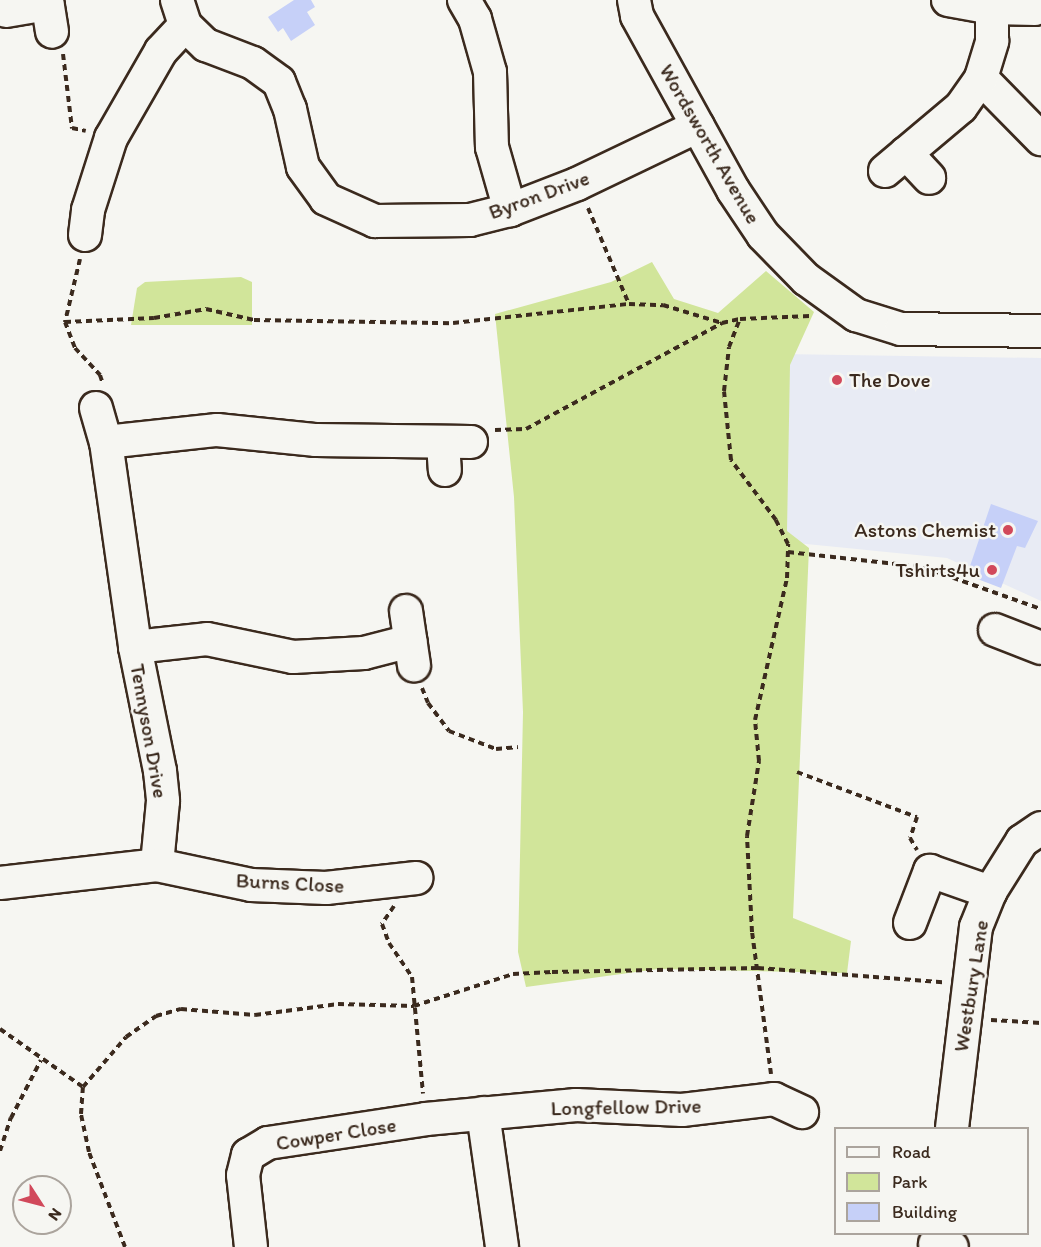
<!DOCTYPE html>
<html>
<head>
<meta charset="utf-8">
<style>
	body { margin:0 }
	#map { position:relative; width:1041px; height:1247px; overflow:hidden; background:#f6f6f2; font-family:Itim,sans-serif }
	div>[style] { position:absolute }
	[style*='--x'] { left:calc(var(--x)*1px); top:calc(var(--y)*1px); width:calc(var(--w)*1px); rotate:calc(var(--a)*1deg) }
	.built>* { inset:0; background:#e8ebf4 }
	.green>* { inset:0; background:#d1e59a }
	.building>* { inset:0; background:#c6d0f8 }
	.path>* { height:4px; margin-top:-2px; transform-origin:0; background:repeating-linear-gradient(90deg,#3b2a1e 0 6px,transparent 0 10.5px) }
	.roads { filter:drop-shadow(2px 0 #3b2a1e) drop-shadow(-2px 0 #3b2a1e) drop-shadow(0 2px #3b2a1e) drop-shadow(0 -2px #3b2a1e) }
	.minor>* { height:32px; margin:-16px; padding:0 16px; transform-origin:16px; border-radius:16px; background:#f6f6f2 }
	.dots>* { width:16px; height:16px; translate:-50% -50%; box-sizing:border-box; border:3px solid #f6f6f2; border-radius:50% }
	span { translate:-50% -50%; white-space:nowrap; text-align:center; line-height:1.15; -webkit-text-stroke:5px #f6f6f2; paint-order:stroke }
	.street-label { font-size:21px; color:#3b2a1e }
	.poi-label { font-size:21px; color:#3b2a1e }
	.left { translate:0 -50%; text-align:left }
	.right { translate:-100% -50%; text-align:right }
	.legend { position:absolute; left:834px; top:1127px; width:195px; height:108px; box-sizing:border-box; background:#f6f6f2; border:2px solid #aba49d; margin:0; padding:8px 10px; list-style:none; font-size:18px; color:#3b2a1e }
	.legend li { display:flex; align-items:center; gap:12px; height:30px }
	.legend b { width:30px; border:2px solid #aba49d }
	.north { position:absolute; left:12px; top:1175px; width:60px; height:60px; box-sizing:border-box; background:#f6f6f2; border:2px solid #aba49d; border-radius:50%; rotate:126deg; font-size:16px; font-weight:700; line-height:24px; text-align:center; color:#3b2a1e }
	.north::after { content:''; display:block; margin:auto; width:21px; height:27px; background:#d1495b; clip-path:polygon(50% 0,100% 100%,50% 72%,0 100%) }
</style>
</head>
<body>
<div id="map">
	<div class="built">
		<div style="clip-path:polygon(782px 354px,1041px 358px,1041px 601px,947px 558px,786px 542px)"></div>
	</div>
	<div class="green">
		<div style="clip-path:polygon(652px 262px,674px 299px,718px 313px,766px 271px,814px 312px,790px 365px,787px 531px,809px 548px,793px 918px,851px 941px,847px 973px,658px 969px,526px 987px,518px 952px,523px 712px,514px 497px,495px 314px,611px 282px)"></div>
		<div style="clip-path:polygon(241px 277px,252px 282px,252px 325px,131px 325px,137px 288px,145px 282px)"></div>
	</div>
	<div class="building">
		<div style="clip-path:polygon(294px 0,311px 0,315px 7px,307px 12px,315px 25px,291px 41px,283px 28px,278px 32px,268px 17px)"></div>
		<div style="clip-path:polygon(991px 504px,1038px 521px,1025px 548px,1017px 546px,1001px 588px,967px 575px)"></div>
	</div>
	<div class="path">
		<div style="--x:63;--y:54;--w:75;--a:83.1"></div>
		<div style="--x:72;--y:128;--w:14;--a:12"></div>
		<div style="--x:588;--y:208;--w:104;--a:66.9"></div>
		<div style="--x:80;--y:259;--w:65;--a:103.4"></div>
		<div style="--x:65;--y:322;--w:89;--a:-2.6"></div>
		<div style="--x:154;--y:318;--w:53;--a:-9.8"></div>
		<div style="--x:206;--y:309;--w:49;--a:12.9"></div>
		<div style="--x:254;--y:320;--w:199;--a:0.9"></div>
		<div style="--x:453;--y:323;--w:177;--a:-6.2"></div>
		<div style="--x:629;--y:304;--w:34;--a:2"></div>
		<div style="--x:663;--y:305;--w:62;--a:17"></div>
		<div style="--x:65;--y:322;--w:28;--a:69"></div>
		<div style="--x:75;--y:348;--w:37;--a:47"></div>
		<div style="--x:100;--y:375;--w:9;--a:72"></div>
		<div style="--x:495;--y:430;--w:31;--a:-2"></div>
		<div style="--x:526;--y:429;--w:223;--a:-28.4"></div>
		<div style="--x:722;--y:323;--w:17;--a:-13"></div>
		<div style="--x:788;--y:552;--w:136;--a:6.3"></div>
		<div style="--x:923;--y:567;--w:125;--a:19.6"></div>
		<div style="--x:422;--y:688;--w:16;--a:68"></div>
		<div style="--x:428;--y:703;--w:35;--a:53"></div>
		<div style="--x:449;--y:731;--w:50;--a:21"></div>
		<div style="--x:496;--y:749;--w:22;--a:-5"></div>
		<div style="--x:797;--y:772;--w:128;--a:20.6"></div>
		<div style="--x:917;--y:817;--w:22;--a:108"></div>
		<div style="--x:910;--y:838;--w:14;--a:60"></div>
		<div style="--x:394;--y:906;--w:22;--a:124"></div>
		<div style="--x:382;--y:924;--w:20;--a:70"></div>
		<div style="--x:389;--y:943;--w:41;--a:55.9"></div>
		<div style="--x:412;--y:977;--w:117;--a:84.6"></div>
		<div style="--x:991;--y:1020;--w:50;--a:3.4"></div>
		<div style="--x:0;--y:1029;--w:101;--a:34.9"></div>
		<div style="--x:771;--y:1074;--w:143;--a:-97.6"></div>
		<div style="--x:752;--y:932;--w:96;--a:-93"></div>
		<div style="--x:747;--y:836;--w:76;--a:-80.9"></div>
		<div style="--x:759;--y:761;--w:41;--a:-95.6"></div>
		<div style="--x:755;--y:720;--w:146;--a:-77.3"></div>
		<div style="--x:787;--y:578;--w:34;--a:-88"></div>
		<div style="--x:788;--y:544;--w:27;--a:-117"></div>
		<div style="--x:776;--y:520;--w:75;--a:-126.9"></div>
		<div style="--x:731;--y:460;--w:69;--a:-95.8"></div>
		<div style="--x:724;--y:391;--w:44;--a:-83.5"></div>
		<div style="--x:729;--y:347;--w:30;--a:-69"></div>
		<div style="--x:740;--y:319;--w:70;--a:-2.5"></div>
		<div style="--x:0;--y:1151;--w:35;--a:-72"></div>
		<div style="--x:11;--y:1118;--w:65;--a:-62.7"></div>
		<div style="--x:125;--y:1247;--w:102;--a:-110.8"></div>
		<div style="--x:89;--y:1152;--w:39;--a:-102"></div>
		<div style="--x:81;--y:1114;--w:27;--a:-86"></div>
		<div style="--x:83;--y:1087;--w:66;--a:-49.3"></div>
		<div style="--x:126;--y:1037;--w:37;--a:-35"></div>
		<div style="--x:156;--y:1016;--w:26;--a:-16"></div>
		<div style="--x:181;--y:1009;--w:74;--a:4.6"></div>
		<div style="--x:255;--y:1015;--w:84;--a:-7.5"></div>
		<div style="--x:338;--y:1004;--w:76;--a:1.5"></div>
		<div style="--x:414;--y:1006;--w:104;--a:-17.9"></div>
		<div style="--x:513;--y:974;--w:39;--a:-3"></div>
		<div style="--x:552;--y:972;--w:206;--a:-1.1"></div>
		<div style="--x:758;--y:968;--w:185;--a:4.4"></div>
	</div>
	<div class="roads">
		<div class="minor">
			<div style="--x:47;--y:0;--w:32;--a:81"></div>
			<div style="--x:177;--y:0;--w:26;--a:72"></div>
			<div style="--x:185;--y:25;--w:29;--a:44"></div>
			<div style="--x:206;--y:45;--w:50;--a:21"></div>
			<div style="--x:253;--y:63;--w:32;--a:36"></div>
			<div style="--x:279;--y:82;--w:29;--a:68"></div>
			<div style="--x:290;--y:109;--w:59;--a:77.4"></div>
			<div style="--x:303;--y:167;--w:39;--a:54"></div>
			<div style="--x:326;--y:199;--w:54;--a:24.2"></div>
			<div style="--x:375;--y:221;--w:95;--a:-0.6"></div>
			<div style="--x:470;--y:220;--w:41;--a:-14"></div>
			<div style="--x:510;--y:210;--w:72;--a:-21.2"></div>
			<div style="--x:577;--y:184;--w:134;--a:-25.6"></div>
			<div style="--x:464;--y:0;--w:22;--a:60"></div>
			<div style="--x:475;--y:19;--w:55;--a:74.2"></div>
			<div style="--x:490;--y:72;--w:75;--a:88.5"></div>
			<div style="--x:492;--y:147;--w:66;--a:74.1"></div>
			<div style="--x:634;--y:0;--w:16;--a:79"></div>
			<div style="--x:637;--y:16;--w:199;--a:61.1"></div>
			<div style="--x:733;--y:190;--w:54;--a:56.3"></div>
			<div style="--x:763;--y:235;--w:62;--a:45.7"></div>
			<div style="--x:806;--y:279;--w:62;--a:35.8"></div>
			<div style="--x:856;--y:315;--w:47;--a:17.3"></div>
			<div style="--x:901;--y:329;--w:140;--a:0.8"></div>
			<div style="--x:948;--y:0;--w:45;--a:10.3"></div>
			<div style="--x:992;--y:8;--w:43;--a:1.3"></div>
			<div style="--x:6;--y:11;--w:42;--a:-9.7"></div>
			<div style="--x:981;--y:78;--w:86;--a:45.5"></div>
			<div style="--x:906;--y:153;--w:34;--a:47"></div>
			<div style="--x:885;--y:171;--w:99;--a:-40.1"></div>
			<div style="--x:961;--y:107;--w:35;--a:-55"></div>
			<div style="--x:981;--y:78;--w:39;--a:-73"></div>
			<div style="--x:992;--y:41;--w:33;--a:-90"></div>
			<div style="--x:85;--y:235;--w:25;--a:-83"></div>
			<div style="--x:88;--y:210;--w:76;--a:-72.3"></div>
			<div style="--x:111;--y:138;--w:100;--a:-60.1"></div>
			<div style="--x:161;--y:51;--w:35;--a:-47"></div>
			<div style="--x:96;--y:408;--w:35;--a:74"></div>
			<div style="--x:106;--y:442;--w:207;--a:81.9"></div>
			<div style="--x:135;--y:647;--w:126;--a:78.6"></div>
			<div style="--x:160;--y:771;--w:30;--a:84"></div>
			<div style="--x:163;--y:801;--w:64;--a:95.4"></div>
			<div style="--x:106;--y:442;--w:112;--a:-6.2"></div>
			<div style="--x:217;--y:430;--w:100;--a:5.8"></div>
			<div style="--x:316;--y:440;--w:155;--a:0.7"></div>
			<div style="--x:443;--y:444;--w:26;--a:86"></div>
			<div style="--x:406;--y:611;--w:55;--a:81.6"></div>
			<div style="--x:995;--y:630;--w:49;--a:21.4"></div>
			<div style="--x:135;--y:647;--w:72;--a:-6.3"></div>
			<div style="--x:207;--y:639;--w:88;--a:11.8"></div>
			<div style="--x:293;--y:657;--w:71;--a:-3.2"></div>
			<div style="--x:364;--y:653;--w:48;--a:-14.6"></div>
			<div style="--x:0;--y:883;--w:158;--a:-6.5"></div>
			<div style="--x:157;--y:865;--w:96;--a:12"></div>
			<div style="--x:251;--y:885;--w:75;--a:2.3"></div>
			<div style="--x:326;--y:888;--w:91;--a:-6.3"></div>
			<div style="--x:910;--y:923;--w:56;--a:-69"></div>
			<div style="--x:930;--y:871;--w:64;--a:19.3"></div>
			<div style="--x:483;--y:1113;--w:135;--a:81.9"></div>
			<div style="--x:952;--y:1128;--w:202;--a:-83.2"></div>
			<div style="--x:976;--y:927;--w:38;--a:-68"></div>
			<div style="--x:990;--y:892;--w:60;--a:-57.9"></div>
			<div style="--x:1022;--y:841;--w:23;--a:-34"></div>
			<div style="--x:935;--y:1244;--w:17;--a:10"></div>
			<div style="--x:251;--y:1247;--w:72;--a:-96.3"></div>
			<div style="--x:243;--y:1175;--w:21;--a:-76"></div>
			<div style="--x:248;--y:1155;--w:23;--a:-31"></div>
			<div style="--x:268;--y:1143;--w:160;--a:-8.6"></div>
			<div style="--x:426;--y:1119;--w:151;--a:-5.3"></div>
			<div style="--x:576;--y:1105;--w:106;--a:2.7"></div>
			<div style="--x:682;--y:1110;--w:93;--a:-6.8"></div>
			<div style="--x:774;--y:1099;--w:31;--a:25"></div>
		</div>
	</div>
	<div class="dots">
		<div style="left:837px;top:380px;background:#d1495b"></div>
		<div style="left:1008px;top:530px;background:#d1495b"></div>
		<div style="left:992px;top:570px;background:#d1495b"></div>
	</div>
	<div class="street-label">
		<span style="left:710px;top:144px;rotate:60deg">Wordsworth Avenue</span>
		<span style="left:539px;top:195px;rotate:-20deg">Byron Drive</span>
		<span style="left:149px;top:731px;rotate:80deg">Tennyson Drive</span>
		<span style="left:290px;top:883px;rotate:3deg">Burns Close</span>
		<span style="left:971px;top:986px;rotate:-81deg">Westbury Lane</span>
		<span style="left:626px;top:1107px;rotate:-1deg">Longfellow Drive</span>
		<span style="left:336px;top:1134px;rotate:-9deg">Cowper Close</span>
	</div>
	<div class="poi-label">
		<span class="left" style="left:849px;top:380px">The Dove</span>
		<span class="right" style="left:996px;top:530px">Astons Chemist</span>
		<span class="right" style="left:980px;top:570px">Tshirts4u</span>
	</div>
	<ul class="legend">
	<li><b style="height:8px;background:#f6f6f2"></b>Road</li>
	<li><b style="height:16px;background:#d1e59a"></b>Park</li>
	<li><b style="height:16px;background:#c6d0f8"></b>Building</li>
	</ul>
	<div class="north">N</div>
</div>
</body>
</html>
